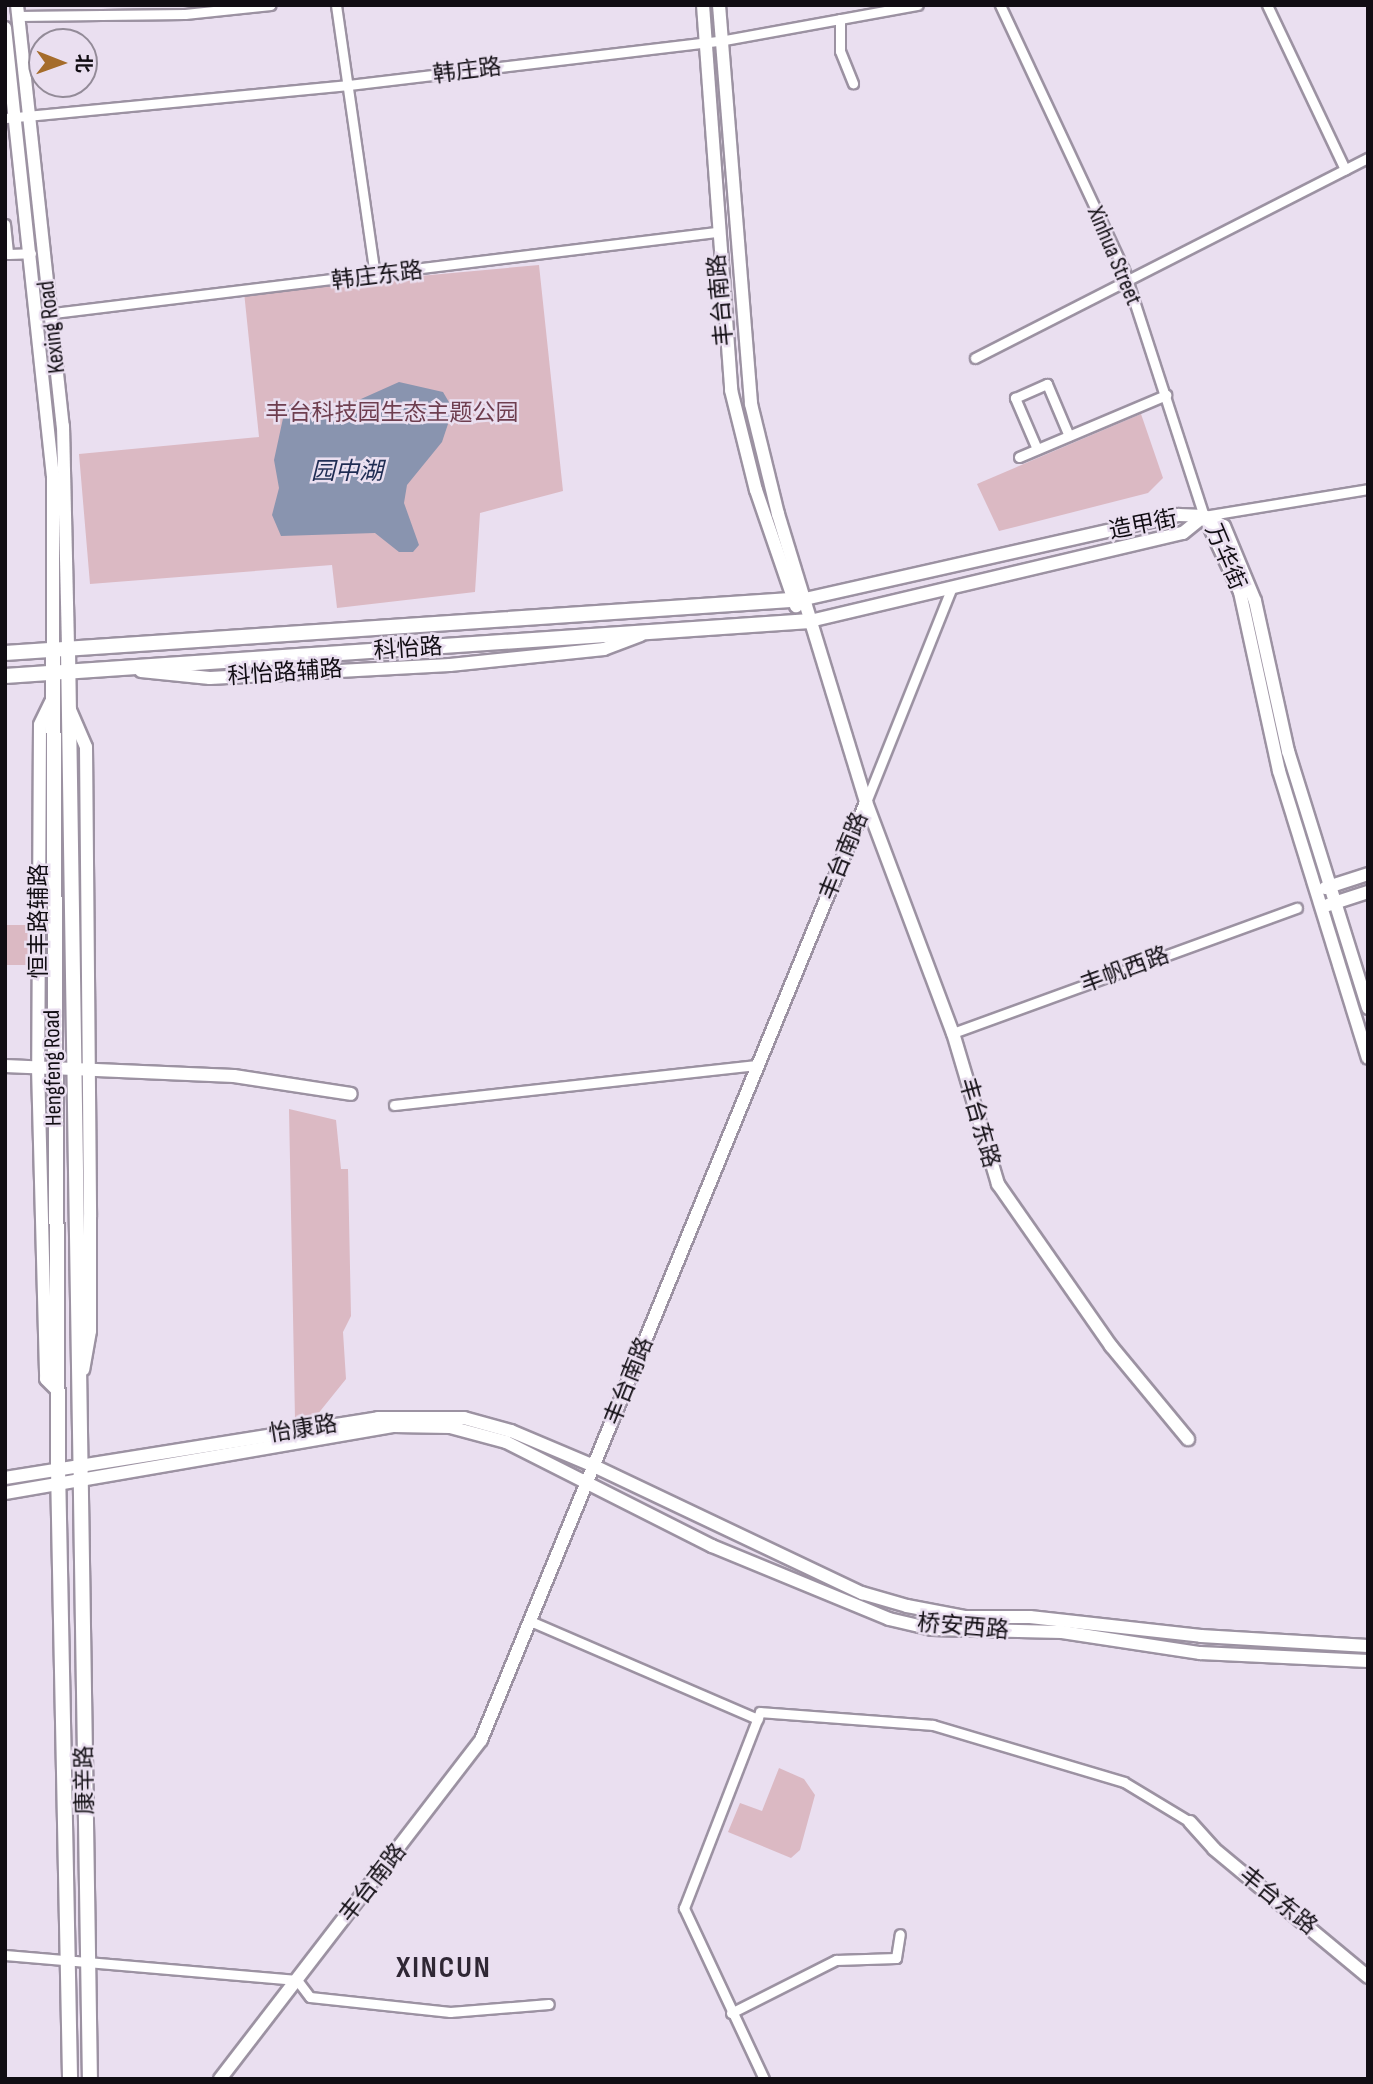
<!DOCTYPE html>
<html>
<head>
<meta charset="utf-8">
<style>
	body { margin:0 }
	#map { position:relative; width:1373px; height:2084px; overflow:hidden; background:#eadff0; font-family:"Sofia Sans Condensed","Noto Sans SC",sans-serif }
	div>[style] { position:absolute }
	[style*='--x'] { left:calc(var(--x)*1px); top:calc(var(--y)*1px); width:calc(var(--w)*1px); rotate:calc(var(--a)*1deg) }
	.green>* { inset:0; background:#dbb9c3 }
	.water>* { inset:0; background:#8994af }
	.roads { filter:drop-shadow(2px 0 #9c92a2) drop-shadow(-2px 0 #9c92a2) drop-shadow(0 2px #9c92a2) drop-shadow(0 -2px #9c92a2) }
	.street>* { height:9px; margin:-4.5px; padding:0 4.5px; transform-origin:4.5px; border-radius:4.5px; background:#fff }
	.secondary>* { height:12px; margin:-6px; padding:0 6px; transform-origin:6px; border-radius:6px; background:#fff }
	.primary>* { height:14px; margin:-7px; padding:0 7px; transform-origin:7px; border-radius:7px; background:#fff }
	span { translate:-50% -50%; white-space:nowrap; text-align:center; line-height:1.15; -webkit-text-stroke:5px #eadff0; paint-order:stroke }
	.street-label { font-size:23px; color:#110d13 }
	.park-label { font-size:23px; color:#6e3e4f }
	.water-label { font-size:24px; color:#1f2c53; font-style:italic }
	.district-label { font-size:30px; color:#2f2734; font-weight:700; letter-spacing:2px }
	.frame { position:absolute; inset:0; border:7px solid #110d13; pointer-events:none }
	.north { position:absolute; left:28px; top:28px; width:70px; height:70px; box-sizing:border-box; background:#eadff0; border:2px solid #938b98; border-radius:50%; rotate:91deg; font-size:19px; font-weight:700; line-height:28px; text-align:center; color:#110d13 }
	.north::after { content:''; display:block; margin:auto; width:24px; height:32px; background:#a56c2b; clip-path:polygon(50% 0,100% 100%,50% 72%,0 100%) }
</style>
</head>
<body>
<div id="map">
	<div class="green">
		<div style="clip-path:polygon(539px 265px,563px 491px,480px 513px,475px 592px,337px 608px,332px 565px,90px 584px,79px 454px,259px 437px,244px 292px)"></div>
		<div style="clip-path:polygon(1141px 414px,1163px 478px,1148px 493px,999px 531px,977px 484px)"></div>
		<div style="clip-path:polygon(5px 925px,31px 925px,30px 965px,5px 965px)"></div>
		<div style="clip-path:polygon(289px 1109px,336px 1120px,341px 1169px,348px 1169px,351px 1316px,343px 1332px,346px 1379px,317px 1415px,295px 1419px)"></div>
		<div style="clip-path:polygon(779px 1768px,804px 1779px,815px 1795px,800px 1850px,791px 1858px,728px 1832px,740px 1803px,762px 1811px)"></div>
	</div>
	<div class="water">
		<div style="clip-path:polygon(399px 382px,443px 392px,453px 409px,442px 442px,407px 485px,404px 503px,419px 545px,413px 552px,399px 552px,375px 533px,281px 536px,272px 515px,279px 488px,274px 460px,285px 409px,293px 403px,316px 406px,323px 416px)"></div>
	</div>
	<div class="roads">
		<div class="street">
			<div style="--x:336;--y:5;--w:275;--a:81.8"></div>
			<div style="--x:1000;--y:5;--w:293;--a:64.9"></div>
			<div style="--x:1124;--y:270;--w:259;--a:72"></div>
			<div style="--x:1204;--y:516;--w:166;--a:-9.3"></div>
			<div style="--x:1267;--y:5;--w:182;--a:64.6"></div>
			<div style="--x:18;--y:16;--w:167;--a:-0.7"></div>
			<div style="--x:185;--y:14;--w:86;--a:-6"></div>
			<div style="--x:840;--y:19;--w:32;--a:90"></div>
			<div style="--x:840;--y:51;--w:35;--a:68"></div>
			<div style="--x:5;--y:118;--w:346;--a:-5.5"></div>
			<div style="--x:349;--y:85;--w:373;--a:-6.8"></div>
			<div style="--x:719;--y:41;--w:202;--a:-10.3"></div>
			<div style="--x:5;--y:224;--w:30;--a:84"></div>
			<div style="--x:8;--y:254;--w:23;--a:-2"></div>
			<div style="--x:37;--y:315;--w:684;--a:-6.97"></div>
			<div style="--x:975;--y:358;--w:441;--a:-27"></div>
			<div style="--x:1037;--y:449;--w:56;--a:-113.3"></div>
			<div style="--x:1015;--y:398;--w:35;--a:-24"></div>
			<div style="--x:1047;--y:384;--w:56;--a:67.1"></div>
			<div style="--x:1019;--y:457;--w:160;--a:-22.9"></div>
			<div style="--x:866;--y:802;--w:229;--a:-68.2"></div>
			<div style="--x:953;--y:1033;--w:366;--a:-20"></div>
			<div style="--x:394;--y:1105;--w:367;--a:-6.3"></div>
			<div style="--x:530;--y:1621;--w:248;--a:23.3"></div>
			<div style="--x:5;--y:1955;--w:293;--a:4.9"></div>
			<div style="--x:297;--y:1980;--w:21;--a:53"></div>
			<div style="--x:310;--y:1997;--w:141;--a:6.1"></div>
			<div style="--x:450;--y:2012;--w:99;--a:-4.6"></div>
			<div style="--x:731;--y:2013;--w:118;--a:-26.8"></div>
			<div style="--x:836;--y:1960;--w:60;--a:-1.9"></div>
			<div style="--x:896;--y:1958;--w:24;--a:-81"></div>
			<div style="--x:764;--y:2079;--w:189;--a:-115.1"></div>
			<div style="--x:684;--y:1908;--w:210;--a:-68.8"></div>
			<div style="--x:760;--y:1712;--w:173;--a:4.3"></div>
			<div style="--x:933;--y:1725;--w:199;--a:16.6"></div>
			<div style="--x:1124;--y:1782;--w:77;--a:31.2"></div>
		</div>
		<div class="secondary">
			<div style="--x:17;--y:5;--w:424;--a:83.8"></div>
			<div style="--x:63;--y:426;--w:224;--a:88.7"></div>
			<div style="--x:703;--y:5;--w:386;--a:85.8"></div>
			<div style="--x:731;--y:390;--w:103;--a:76"></div>
			<div style="--x:756;--y:490;--w:123;--a:71"></div>
			<div style="--x:719;--y:5;--w:400;--a:85.4"></div>
			<div style="--x:751;--y:404;--w:113;--a:76.2"></div>
			<div style="--x:778;--y:514;--w:301;--a:73"></div>
			<div style="--x:866;--y:802;--w:247;--a:69.4"></div>
			<div style="--x:953;--y:1033;--w:158;--a:73.4"></div>
			<div style="--x:998;--y:1184;--w:198;--a:55.1"></div>
			<div style="--x:1111;--y:1346;--w:121;--a:50.4"></div>
			<div style="--x:5;--y:28;--w:450;--a:83.9"></div>
			<div style="--x:53;--y:475;--w:175;--a:90"></div>
			<div style="--x:1205;--y:517;--w:83;--a:65"></div>
			<div style="--x:1240;--y:592;--w:183;--a:77.7"></div>
			<div style="--x:1279;--y:771;--w:300;--a:72.8"></div>
			<div style="--x:805;--y:599;--w:383;--a:-12.7"></div>
			<div style="--x:1179;--y:515;--w:25;--a:2"></div>
			<div style="--x:1204;--y:516;--w:22;--a:27"></div>
			<div style="--x:1224;--y:526;--w:81;--a:67.5"></div>
			<div style="--x:1255;--y:601;--w:154;--a:77.6"></div>
			<div style="--x:1288;--y:751;--w:269;--a:72.7"></div>
			<div style="--x:810;--y:621;--w:383;--a:-13.3"></div>
			<div style="--x:1183;--y:533;--w:27;--a:-39"></div>
			<div style="--x:141;--y:671;--w:69;--a:5.8"></div>
			<div style="--x:210;--y:678;--w:240;--a:-3.1"></div>
			<div style="--x:450;--y:665;--w:155;--a:-5.9"></div>
			<div style="--x:604;--y:649;--w:39;--a:-21"></div>
			<div style="--x:51;--y:702;--w:25;--a:116"></div>
			<div style="--x:40;--y:725;--w:342;--a:90.3"></div>
			<div style="--x:38;--y:1067;--w:312;--a:88.5"></div>
			<div style="--x:46;--y:1379;--w:16;--a:45"></div>
			<div style="--x:70;--y:710;--w:40;--a:66.6"></div>
			<div style="--x:86;--y:747;--w:470;--a:89.5"></div>
			<div style="--x:90;--y:1217;--w:114;--a:90"></div>
			<div style="--x:90;--y:1331;--w:39;--a:100"></div>
			<div style="--x:1325;--y:888;--w:45;--a:-18"></div>
			<div style="--x:1328;--y:905;--w:42;--a:-18"></div>
			<div style="--x:5;--y:1066;--w:229;--a:2.5"></div>
			<div style="--x:234;--y:1076;--w:118;--a:8.7"></div>
			<div style="--x:5;--y:1478;--w:378;--a:-9.1"></div>
			<div style="--x:378;--y:1418;--w:86;--a:0"></div>
			<div style="--x:464;--y:1418;--w:49;--a:15.5"></div>
			<div style="--x:511;--y:1431;--w:90;--a:22.9"></div>
			<div style="--x:594;--y:1466;--w:297;--a:25.4"></div>
			<div style="--x:862;--y:1593;--w:47;--a:16.1"></div>
			<div style="--x:907;--y:1606;--w:60;--a:10.6"></div>
			<div style="--x:966;--y:1617;--w:64;--a:0"></div>
			<div style="--x:1030;--y:1617;--w:172;--a:6.3"></div>
			<div style="--x:1201;--y:1636;--w:167;--a:3.4"></div>
			<div style="--x:5;--y:1493;--w:395;--a:-9.8"></div>
			<div style="--x:394;--y:1426;--w:56;--a:1"></div>
			<div style="--x:450;--y:1427;--w:58;--a:15"></div>
			<div style="--x:506;--y:1442;--w:231;--a:26.8"></div>
			<div style="--x:712;--y:1546;--w:191;--a:22.4"></div>
			<div style="--x:889;--y:1619;--w:44;--a:13.1"></div>
			<div style="--x:932;--y:1629;--w:130;--a:1.3"></div>
			<div style="--x:1062;--y:1632;--w:140;--a:8.7"></div>
			<div style="--x:1200;--y:1653;--w:168;--a:2.7"></div>
			<div style="--x:1190;--y:1822;--w:36;--a:48"></div>
			<div style="--x:1214;--y:1849;--w:200;--a:39.7"></div>
			<div style="--x:220;--y:2079;--w:428;--a:-52.4"></div>
			<div style="--x:481;--y:1740;--w:1014;--a:-67.68"></div>
		</div>
		<div class="primary">
			<div style="--x:53;--y:650;--w:818;--a:89.65"></div>
			<div style="--x:58;--y:1468;--w:611;--a:88.87"></div>
			<div style="--x:68;--y:650;--w:1429;--a:89.12"></div>
			<div style="--x:5;--y:653;--w:802;--a:-3.86"></div>
			<div style="--x:5;--y:676;--w:807;--a:-3.91"></div>
		</div>
	</div>
	<div class="street-label">
		<span style="left:467px;top:71px;rotate:-7deg">韩庄路</span>
		<span style="left:1114px;top:256px;rotate:67deg">Xinhua Street</span>
		<span style="left:377px;top:276px;rotate:-7deg">韩庄东路</span>
		<span style="left:721px;top:300px;rotate:-95deg">丰台南路</span>
		<span style="left:52px;top:327px;rotate:-97deg">Kexing Road</span>
		<span style="left:1143px;top:525px;rotate:-11deg">造甲街</span>
		<span style="left:1225px;top:557px;rotate:67deg">万华街</span>
		<span style="left:408px;top:649px;rotate:-4deg">科怡路</span>
		<span style="left:285px;top:673px;rotate:-4deg">科怡路辅路</span>
		<span style="left:844px;top:856px;rotate:-68deg">丰台南路</span>
		<span style="left:39px;top:921px;rotate:-90deg">恒丰路辅路</span>
		<span style="left:1125px;top:970px;rotate:-20deg">丰帆西路</span>
		<span style="left:53px;top:1068px;rotate:-91deg">Hengfeng Road</span>
		<span style="left:979px;top:1123px;rotate:74deg">丰台东路</span>
		<span style="left:629px;top:1381px;rotate:-68deg">丰台南路</span>
		<span style="left:303px;top:1429px;rotate:-9deg">怡康路</span>
		<span style="left:963px;top:1627px;rotate:5deg">桥安西路</span>
		<span style="left:85px;top:1780px;rotate:-91deg">康辛路</span>
		<span style="left:373px;top:1883px;rotate:-52deg">丰台南路</span>
		<span style="left:1278px;top:1901px;rotate:39deg">丰台东路</span>
	</div>
	<div class="park-label">
		<span style="left:392px;top:413px">丰台科技园生态主题公园</span>
	</div>
	<div class="water-label">
		<span style="left:347px;top:472px">园中湖</span>
	</div>
	<div class="district-label">
		<span style="left:444px;top:1968px">XINCUN</span>
	</div>
	<div class="frame"></div>
	<div class="north">北</div>
</div>
</body>
</html>
